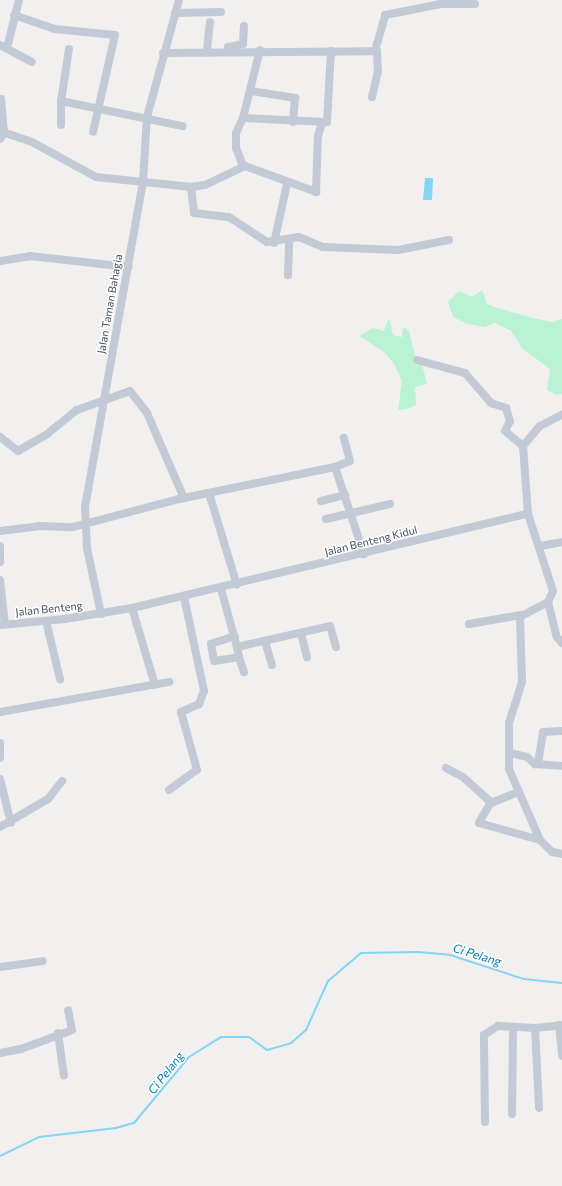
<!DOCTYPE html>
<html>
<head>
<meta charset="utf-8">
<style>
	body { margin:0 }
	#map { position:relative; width:562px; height:1186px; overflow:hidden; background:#f2efef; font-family:Commissioner,sans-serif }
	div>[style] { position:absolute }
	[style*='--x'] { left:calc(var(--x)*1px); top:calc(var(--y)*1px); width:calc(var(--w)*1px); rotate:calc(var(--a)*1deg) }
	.green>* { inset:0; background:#baf3d4 }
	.water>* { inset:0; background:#84d5f3 }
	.stream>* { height:2px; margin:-1px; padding:0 1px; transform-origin:1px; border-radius:1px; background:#84d5f3 }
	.minor>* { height:8px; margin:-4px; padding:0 4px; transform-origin:4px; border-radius:4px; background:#c2cad5 }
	span { translate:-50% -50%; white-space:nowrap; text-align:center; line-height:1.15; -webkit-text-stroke:3px #fff; paint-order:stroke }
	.street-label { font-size:11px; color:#46515e }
	.water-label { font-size:12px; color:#027fae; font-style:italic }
</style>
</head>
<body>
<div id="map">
	<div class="green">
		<div style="clip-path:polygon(482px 290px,487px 304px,494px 307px,533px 318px,552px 322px,562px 319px,562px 394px,556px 395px,547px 390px,550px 369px,523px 349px,511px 331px,495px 323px,485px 327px,468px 324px,453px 317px,448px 302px,459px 291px,472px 297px)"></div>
		<div style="clip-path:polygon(389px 318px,393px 335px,402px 337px,403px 327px,409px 330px,417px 365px,422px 364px,427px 384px,415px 387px,416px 405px,406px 409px,398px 410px,402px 381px,393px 362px,383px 351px,359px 336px,373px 328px,384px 331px)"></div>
	</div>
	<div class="water">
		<div style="clip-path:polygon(425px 178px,433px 178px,432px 200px,423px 200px)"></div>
	</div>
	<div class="stream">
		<div style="--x:0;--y:1156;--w:43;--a:-26"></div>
		<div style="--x:39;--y:1137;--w:78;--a:-6.7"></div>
		<div style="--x:116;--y:1128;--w:19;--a:-16"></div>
		<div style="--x:134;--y:1123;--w:86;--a:-50.2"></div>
		<div style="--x:189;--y:1057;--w:38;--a:-32"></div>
		<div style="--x:221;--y:1037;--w:28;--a:0"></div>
		<div style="--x:249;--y:1037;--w:22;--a:36"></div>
		<div style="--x:267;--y:1050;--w:25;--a:-16"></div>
		<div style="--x:291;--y:1043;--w:20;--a:-41"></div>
		<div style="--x:306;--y:1030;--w:54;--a:-65.8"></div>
		<div style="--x:328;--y:981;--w:43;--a:-40.3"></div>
		<div style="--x:361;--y:953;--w:57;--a:-1"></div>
		<div style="--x:418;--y:952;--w:32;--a:5"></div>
		<div style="--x:450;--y:955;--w:78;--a:18"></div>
		<div style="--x:524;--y:979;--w:38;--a:6"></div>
	</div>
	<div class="minor">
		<div style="--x:441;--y:4;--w:34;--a:0"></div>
		<div style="--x:175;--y:13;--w:46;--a:-1.2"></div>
		<div style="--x:14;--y:15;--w:43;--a:18.9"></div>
		<div style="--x:55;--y:29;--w:60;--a:5.7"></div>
		<div style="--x:115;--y:35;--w:99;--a:102.8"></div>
		<div style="--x:0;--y:45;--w:36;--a:28"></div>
		<div style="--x:228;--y:47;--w:15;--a:-11"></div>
		<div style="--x:243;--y:44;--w:18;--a:-87"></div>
		<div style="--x:7;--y:48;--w:49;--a:-76"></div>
		<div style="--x:69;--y:49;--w:53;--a:98.7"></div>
		<div style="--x:61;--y:101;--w:124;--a:11.7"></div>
		<div style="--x:207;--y:50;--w:28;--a:-84"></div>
		<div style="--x:163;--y:53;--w:212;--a:-0.5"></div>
		<div style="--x:375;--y:51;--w:37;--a:-74"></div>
		<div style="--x:385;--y:15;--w:57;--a:-11.1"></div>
		<div style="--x:441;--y:4;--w:4;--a:-76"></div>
		<div style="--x:251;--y:91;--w:45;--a:9"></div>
		<div style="--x:295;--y:98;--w:24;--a:95"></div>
		<div style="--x:372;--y:97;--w:26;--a:-77"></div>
		<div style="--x:378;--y:72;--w:22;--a:-93"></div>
		<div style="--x:61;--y:101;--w:24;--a:90"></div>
		<div style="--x:243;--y:118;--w:84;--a:2.7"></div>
		<div style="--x:327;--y:122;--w:71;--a:-86.8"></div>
		<div style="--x:0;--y:131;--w:34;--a:19"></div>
		<div style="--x:32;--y:142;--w:73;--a:28.7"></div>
		<div style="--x:96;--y:177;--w:96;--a:6"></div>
		<div style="--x:191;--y:187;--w:26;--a:83"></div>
		<div style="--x:194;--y:213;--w:35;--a:7"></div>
		<div style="--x:229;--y:217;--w:45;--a:33.3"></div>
		<div style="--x:267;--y:242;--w:32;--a:-9"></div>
		<div style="--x:299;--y:237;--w:26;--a:23"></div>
		<div style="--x:323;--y:247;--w:75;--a:2.3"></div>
		<div style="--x:398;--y:250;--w:52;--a:-11.1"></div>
		<div style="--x:0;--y:139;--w:7;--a:-56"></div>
		<div style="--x:4;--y:133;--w:34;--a:-95"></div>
		<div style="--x:243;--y:166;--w:19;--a:-111"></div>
		<div style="--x:236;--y:148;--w:15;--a:-90"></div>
		<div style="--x:236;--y:133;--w:17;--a:-65"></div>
		<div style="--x:243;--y:118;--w:70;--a:-76"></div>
		<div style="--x:191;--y:187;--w:14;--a:-8"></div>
		<div style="--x:205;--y:185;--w:44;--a:-25.4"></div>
		<div style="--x:245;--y:166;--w:76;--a:20.1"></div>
		<div style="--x:316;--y:192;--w:56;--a:-88"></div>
		<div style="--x:318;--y:136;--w:14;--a:-73"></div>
		<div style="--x:274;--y:243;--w:60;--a:-77.6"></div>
		<div style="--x:0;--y:261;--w:30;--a:-9"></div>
		<div style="--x:30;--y:256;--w:99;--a:6.4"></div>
		<div style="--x:288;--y:275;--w:35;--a:-88"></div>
		<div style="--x:417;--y:360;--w:50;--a:15.2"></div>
		<div style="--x:465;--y:373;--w:40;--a:49"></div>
		<div style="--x:491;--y:403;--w:16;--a:18"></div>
		<div style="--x:506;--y:408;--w:14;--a:73"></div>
		<div style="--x:510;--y:421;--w:11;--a:117"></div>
		<div style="--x:505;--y:431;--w:23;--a:40"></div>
		<div style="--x:0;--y:437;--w:23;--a:38"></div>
		<div style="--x:18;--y:451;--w:34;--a:-30"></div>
		<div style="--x:47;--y:434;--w:38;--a:-39"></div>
		<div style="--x:77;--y:410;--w:56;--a:-19.7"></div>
		<div style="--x:130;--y:391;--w:28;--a:52"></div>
		<div style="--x:147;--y:413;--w:93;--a:66.5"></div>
		<div style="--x:335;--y:467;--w:16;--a:-22"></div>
		<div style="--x:350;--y:461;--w:24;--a:-105"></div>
		<div style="--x:209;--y:493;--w:96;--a:73.1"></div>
		<div style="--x:321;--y:501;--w:25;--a:-14"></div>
		<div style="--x:528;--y:514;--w:81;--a:72"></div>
		<div style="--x:553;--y:591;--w:12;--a:114"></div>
		<div style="--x:548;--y:602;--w:32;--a:152"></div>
		<div style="--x:520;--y:617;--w:65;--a:88.2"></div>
		<div style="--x:522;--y:682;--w:43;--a:107.6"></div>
		<div style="--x:509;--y:723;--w:46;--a:90"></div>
		<div style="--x:509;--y:769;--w:77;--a:66.4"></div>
		<div style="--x:540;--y:840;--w:17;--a:45"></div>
		<div style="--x:552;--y:852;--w:10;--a:11"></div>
		<div style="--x:326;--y:519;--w:66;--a:-13.2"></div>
		<div style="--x:0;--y:531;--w:39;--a:-7"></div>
		<div style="--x:39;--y:526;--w:34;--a:2"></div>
		<div style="--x:73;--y:527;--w:110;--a:-14.8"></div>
		<div style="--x:179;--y:499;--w:159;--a:-11.6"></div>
		<div style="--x:335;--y:467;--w:92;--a:71.6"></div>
		<div style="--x:0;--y:546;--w:16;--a:90"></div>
		<div style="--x:540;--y:546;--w:22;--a:-10"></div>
		<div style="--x:0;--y:580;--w:45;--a:83.7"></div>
		<div style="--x:221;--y:589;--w:60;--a:74.6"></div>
		<div style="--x:237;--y:647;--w:95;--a:-12.7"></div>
		<div style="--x:330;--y:626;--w:22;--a:74"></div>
		<div style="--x:548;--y:602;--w:36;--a:76"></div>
		<div style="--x:557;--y:637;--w:8;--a:50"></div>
		<div style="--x:132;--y:608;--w:80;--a:73.4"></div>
		<div style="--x:101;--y:614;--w:67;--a:-102"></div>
		<div style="--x:87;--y:548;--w:41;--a:-92.8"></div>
		<div style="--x:85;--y:507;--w:330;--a:-79.9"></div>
		<div style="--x:143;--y:182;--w:65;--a:-86.5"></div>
		<div style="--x:147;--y:117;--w:121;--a:-74.7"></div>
		<div style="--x:46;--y:621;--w:60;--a:76.4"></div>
		<div style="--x:469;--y:624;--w:53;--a:-9.8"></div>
		<div style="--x:0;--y:625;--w:65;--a:-5.3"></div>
		<div style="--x:65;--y:619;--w:68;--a:-9.3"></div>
		<div style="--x:132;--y:608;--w:407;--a:-13.4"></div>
		<div style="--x:528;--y:514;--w:68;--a:-94.2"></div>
		<div style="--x:523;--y:446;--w:26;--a:-50"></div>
		<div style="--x:540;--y:426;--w:25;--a:-27"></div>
		<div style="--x:301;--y:633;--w:25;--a:76"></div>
		<div style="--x:235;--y:636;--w:25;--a:162"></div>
		<div style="--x:211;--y:644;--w:17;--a:80"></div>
		<div style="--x:214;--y:661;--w:25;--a:-9"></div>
		<div style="--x:239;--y:657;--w:10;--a:-101"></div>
		<div style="--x:265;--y:641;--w:25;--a:74"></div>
		<div style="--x:239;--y:657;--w:16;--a:72"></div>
		<div style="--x:0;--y:712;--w:172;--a:-10.1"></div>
		<div style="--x:0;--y:743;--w:15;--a:90"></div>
		<div style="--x:510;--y:753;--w:17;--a:13"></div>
		<div style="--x:527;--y:757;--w:11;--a:41"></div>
		<div style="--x:535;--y:764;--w:27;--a:4"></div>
		<div style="--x:538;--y:764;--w:32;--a:-81"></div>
		<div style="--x:543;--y:732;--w:19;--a:-3"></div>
		<div style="--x:446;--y:768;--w:19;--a:28"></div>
		<div style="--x:463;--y:777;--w:38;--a:42"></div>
		<div style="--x:491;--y:802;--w:24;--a:120"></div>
		<div style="--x:479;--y:823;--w:63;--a:15.6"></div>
		<div style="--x:0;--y:779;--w:45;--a:76"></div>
		<div style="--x:169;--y:790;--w:34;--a:-36"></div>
		<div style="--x:197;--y:770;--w:60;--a:-105.4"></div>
		<div style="--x:181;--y:712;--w:20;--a:-24"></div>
		<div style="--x:199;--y:704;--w:14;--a:-69"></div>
		<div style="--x:204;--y:691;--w:96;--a:-102"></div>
		<div style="--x:491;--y:803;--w:29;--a:-22"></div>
		<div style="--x:0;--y:827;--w:56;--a:-30.3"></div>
		<div style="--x:48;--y:799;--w:23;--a:-52"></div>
		<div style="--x:0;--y:967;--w:43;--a:-7.9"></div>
		<div style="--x:559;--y:1025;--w:31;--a:84"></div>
		<div style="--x:535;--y:1028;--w:80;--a:87.1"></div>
		<div style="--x:58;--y:1033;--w:43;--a:82.1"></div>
		<div style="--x:0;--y:1053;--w:21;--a:-11"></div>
		<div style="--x:21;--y:1049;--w:54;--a:-20.4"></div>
		<div style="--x:72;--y:1030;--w:20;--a:-101"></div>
		<div style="--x:512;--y:1114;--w:86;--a:-89.3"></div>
		<div style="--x:485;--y:1122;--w:87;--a:-90.7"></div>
		<div style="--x:484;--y:1035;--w:17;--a:-33"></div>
		<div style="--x:498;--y:1026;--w:37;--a:3"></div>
		<div style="--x:535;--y:1028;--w:27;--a:-6"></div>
	</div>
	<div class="street-label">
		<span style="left:110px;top:304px;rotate:-80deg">Jalan Taman Bahagia</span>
		<span style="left:371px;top:541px;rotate:-14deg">Jalan Benteng Kidul</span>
		<span style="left:49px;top:609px;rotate:-6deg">Jalan Benteng</span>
	</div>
	<div class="water-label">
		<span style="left:477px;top:955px;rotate:17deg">Ci Pelang</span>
		<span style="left:166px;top:1073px;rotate:-52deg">Ci Pelang</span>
	</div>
</div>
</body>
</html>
